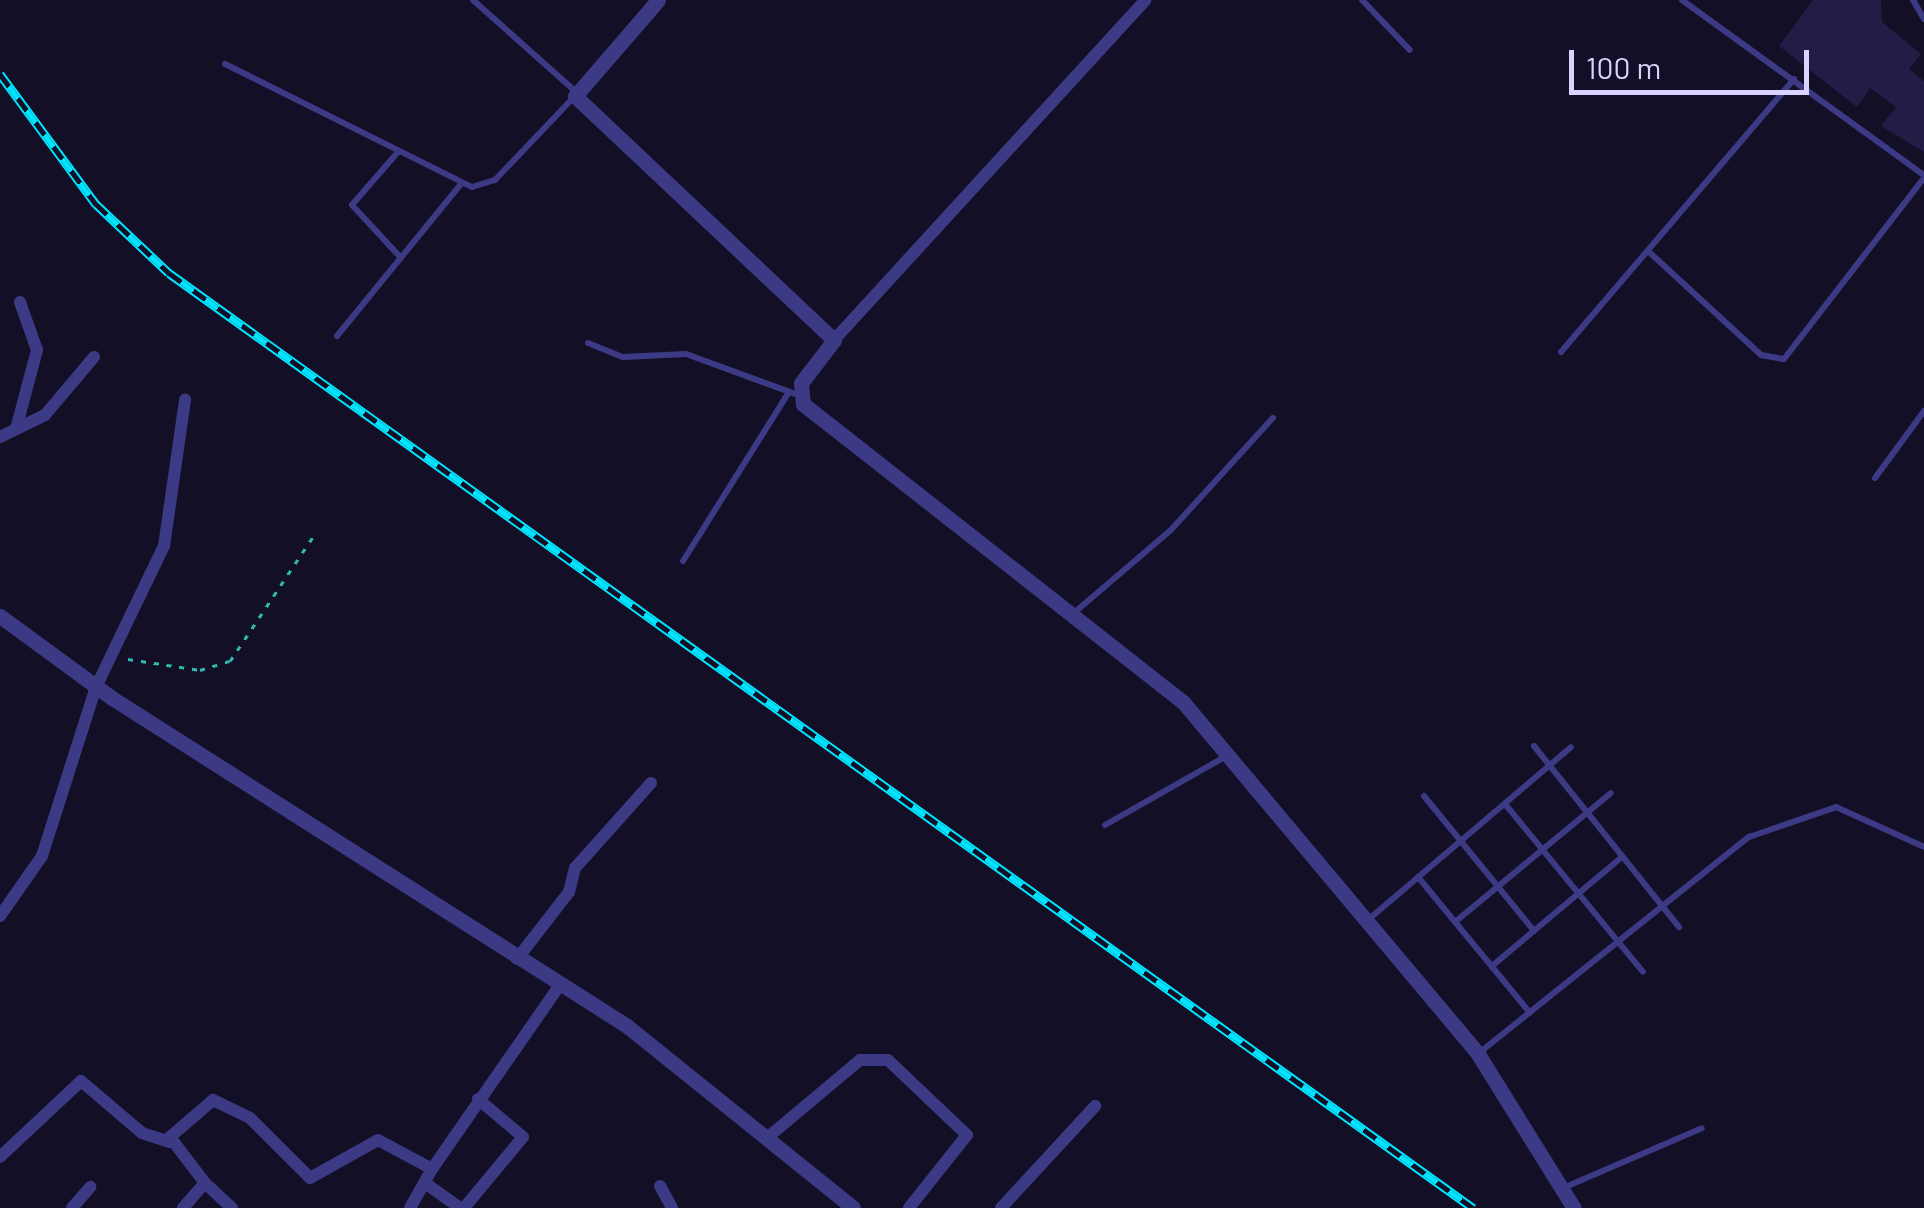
<!DOCTYPE html>
<html>
<head>
<meta charset="utf-8">
<style>
	body { margin:0 }
	#map { position:relative; width:1924px; height:1208px; overflow:hidden; background:#130f26; font-family:Barlow,sans-serif }
	div>[style] { position:absolute }
	[style*='--x'] { left:calc(var(--x)*1px); top:calc(var(--y)*1px); width:calc(var(--w)*1px); rotate:calc(var(--a)*1deg) }
	.building>* { inset:0; background:#241b47 }
	.path>* { height:2.5px; margin-top:-1.25px; transform-origin:0; background:repeating-linear-gradient(90deg,#2fb8b0 0 5px,transparent 0 13px) }
	.service>* { height:6px; margin:-3px; padding:0 3px; transform-origin:3px; border-radius:3px; background:#3d3a85 }
	.minor>* { height:12px; margin:-6px; padding:0 6px; transform-origin:6px; border-radius:6px; background:#3d3a85 }
	.tertiary>* { height:15px; margin:-7.5px; padding:0 7.5px; transform-origin:7.5px; border-radius:7.5px; background:#3d3a85 }
	.rail>* { height:9px; margin-top:-4.5px; transform-origin:0; background:repeating-linear-gradient(90deg,#130f26 0 15px,#00e5ff 0 30px); box-sizing:border-box; border-block:2px solid #00e5ff }
	span { translate:-50% -50%; white-space:nowrap; text-align:center; line-height:1.15; -webkit-text-stroke:9px #130f26; paint-order:stroke }
	.scale { position:absolute; left:1569px; top:50px; width:240px; height:45px; box-sizing:border-box; border:5px solid #d9d4ff; border-top:0; padding-left:12px; font-size:30px; line-height:35px; white-space:nowrap; color:#d9d4ff; -webkit-text-stroke:8px #130f26; paint-order:stroke }
</style>
</head>
<body>
<div id="map">
	<div class="building">
		<div style="clip-path:polygon(1813px 0,1881px 0,1882px 22px,1921px 54px,1909px 69px,1924px 81px,1924px 152px,1881px 126px,1896px 107px,1870px 88px,1857px 107px,1779px 46px)"></div>
	</div>
	<div class="path">
		<div style="--x:128;--y:659;--w:73;--a:8.7"></div>
		<div style="--x:200;--y:670;--w:31;--a:-17"></div>
		<div style="--x:230;--y:661;--w:155;--a:-56.3"></div>
	</div>
	<div class="service">
		<div style="--x:473;--y:0;--w:137;--a:41.7"></div>
		<div style="--x:1362;--y:0;--w:69;--a:46.2"></div>
		<div style="--x:1682;--y:0;--w:299;--a:35.9"></div>
		<div style="--x:1913;--y:0;--w:22;--a:60"></div>
		<div style="--x:225;--y:64;--w:276;--a:26.5"></div>
		<div style="--x:472;--y:187;--w:24;--a:-17"></div>
		<div style="--x:495;--y:180;--w:115;--a:-46.4"></div>
		<div style="--x:398;--y:152;--w:70;--a:131"></div>
		<div style="--x:352;--y:205;--w:72;--a:47.2"></div>
		<div style="--x:1648;--y:251;--w:154;--a:42.6"></div>
		<div style="--x:1761;--y:355;--w:23;--a:10"></div>
		<div style="--x:1784;--y:359;--w:229;--a:-52.3"></div>
		<div style="--x:337;--y:336;--w:198;--a:-50.8"></div>
		<div style="--x:588;--y:343;--w:38;--a:22"></div>
		<div style="--x:623;--y:357;--w:63;--a:-2.7"></div>
		<div style="--x:686;--y:354;--w:119;--a:20.1"></div>
		<div style="--x:1561;--y:352;--w:359;--a:-49.5"></div>
		<div style="--x:1875;--y:478;--w:83;--a:-53.8"></div>
		<div style="--x:683;--y:561;--w:199;--a:-57.9"></div>
		<div style="--x:1075;--y:612;--w:125;--a:-40.5"></div>
		<div style="--x:1170;--y:531;--w:153;--a:-47.7"></div>
		<div style="--x:1534;--y:746;--w:232;--a:51.3"></div>
		<div style="--x:1424;--y:796;--w:174;--a:50.8"></div>
		<div style="--x:1505;--y:804;--w:217;--a:50.6"></div>
		<div style="--x:1105;--y:825;--w:142;--a:-29.6"></div>
		<div style="--x:1418;--y:877;--w:176;--a:50.5"></div>
		<div style="--x:1369;--y:919;--w:265;--a:-40.4"></div>
		<div style="--x:1455;--y:922;--w:202;--a:-39.6"></div>
		<div style="--x:1492;--y:966;--w:170;--a:-40"></div>
		<div style="--x:1479;--y:1053;--w:346;--a:-38.7"></div>
		<div style="--x:1749;--y:837;--w:92;--a:-19"></div>
		<div style="--x:1836;--y:807;--w:97;--a:24.4"></div>
		<div style="--x:1563;--y:1188;--w:151;--a:-23.3"></div>
	</div>
	<div class="minor">
		<div style="--x:834;--y:340;--w:461;--a:-47.5"></div>
		<div style="--x:16;--y:429;--w:82;--a:-75.1"></div>
		<div style="--x:37;--y:350;--w:51;--a:-109.5"></div>
		<div style="--x:0;--y:437;--w:50;--a:-26.1"></div>
		<div style="--x:45;--y:415;--w:76;--a:-49.8"></div>
		<div style="--x:0;--y:916;--w:73;--a:-55"></div>
		<div style="--x:42;--y:856;--w:177;--a:-72.3"></div>
		<div style="--x:96;--y:687;--w:157;--a:-64.3"></div>
		<div style="--x:164;--y:546;--w:148;--a:-81.8"></div>
		<div style="--x:517;--y:959;--w:85;--a:-52.2"></div>
		<div style="--x:569;--y:892;--w:25;--a:-76"></div>
		<div style="--x:575;--y:868;--w:114;--a:-48.2"></div>
		<div style="--x:767;--y:1138;--w:121;--a:-40"></div>
		<div style="--x:860;--y:1060;--w:28;--a:0"></div>
		<div style="--x:888;--y:1060;--w:109;--a:43.5"></div>
		<div style="--x:967;--y:1135;--w:93;--a:128.5"></div>
		<div style="--x:0;--y:1157;--w:111;--a:-43.2"></div>
		<div style="--x:81;--y:1081;--w:80;--a:40.4"></div>
		<div style="--x:142;--y:1133;--w:29;--a:18"></div>
		<div style="--x:205;--y:1183;--w:37;--a:43"></div>
		<div style="--x:425;--y:1183;--w:43;--a:35.5"></div>
		<div style="--x:660;--y:1186;--w:25;--a:61"></div>
		<div style="--x:72;--y:1208;--w:28;--a:-49"></div>
		<div style="--x:183;--y:1208;--w:33;--a:-49"></div>
		<div style="--x:205;--y:1183;--w:58;--a:-127.3"></div>
		<div style="--x:170;--y:1137;--w:57;--a:-40.7"></div>
		<div style="--x:213;--y:1100;--w:41;--a:25.9"></div>
		<div style="--x:250;--y:1118;--w:85;--a:45"></div>
		<div style="--x:310;--y:1178;--w:78;--a:-29.2"></div>
		<div style="--x:378;--y:1140;--w:61;--a:28.2"></div>
		<div style="--x:432;--y:1169;--w:224;--a:-55.2"></div>
		<div style="--x:410;--y:1208;--w:45;--a:-60.6"></div>
		<div style="--x:464;--y:1208;--w:92;--a:-50.3"></div>
		<div style="--x:523;--y:1137;--w:59;--a:-139.8"></div>
		<div style="--x:1001;--y:1208;--w:139;--a:-47.3"></div>
	</div>
	<div class="tertiary">
		<div style="--x:658;--y:0;--w:127;--a:130.8"></div>
		<div style="--x:575;--y:96;--w:356;--a:43.3"></div>
		<div style="--x:834;--y:340;--w:54;--a:127.5"></div>
		<div style="--x:801;--y:383;--w:21;--a:85"></div>
		<div style="--x:803;--y:404;--w:483;--a:38.1"></div>
		<div style="--x:1183;--y:702;--w:459;--a:50"></div>
		<div style="--x:1478;--y:1054;--w:181;--a:58.1"></div>
		<div style="--x:0;--y:616;--w:139;--a:36.2"></div>
		<div style="--x:112;--y:698;--w:611;--a:32.49"></div>
		<div style="--x:627;--y:1026;--w:290;--a:38.8"></div>
	</div>
	<div class="rail">
		<div style="--x:0;--y:74;--w:162;--a:53.6"></div>
		<div style="--x:96;--y:204;--w:100;--a:43.4"></div>
		<div style="--x:169;--y:273;--w:1605;--a:35.64"></div>
	</div>
	<div class="scale">100 m</div>
</div>
</body>
</html>
